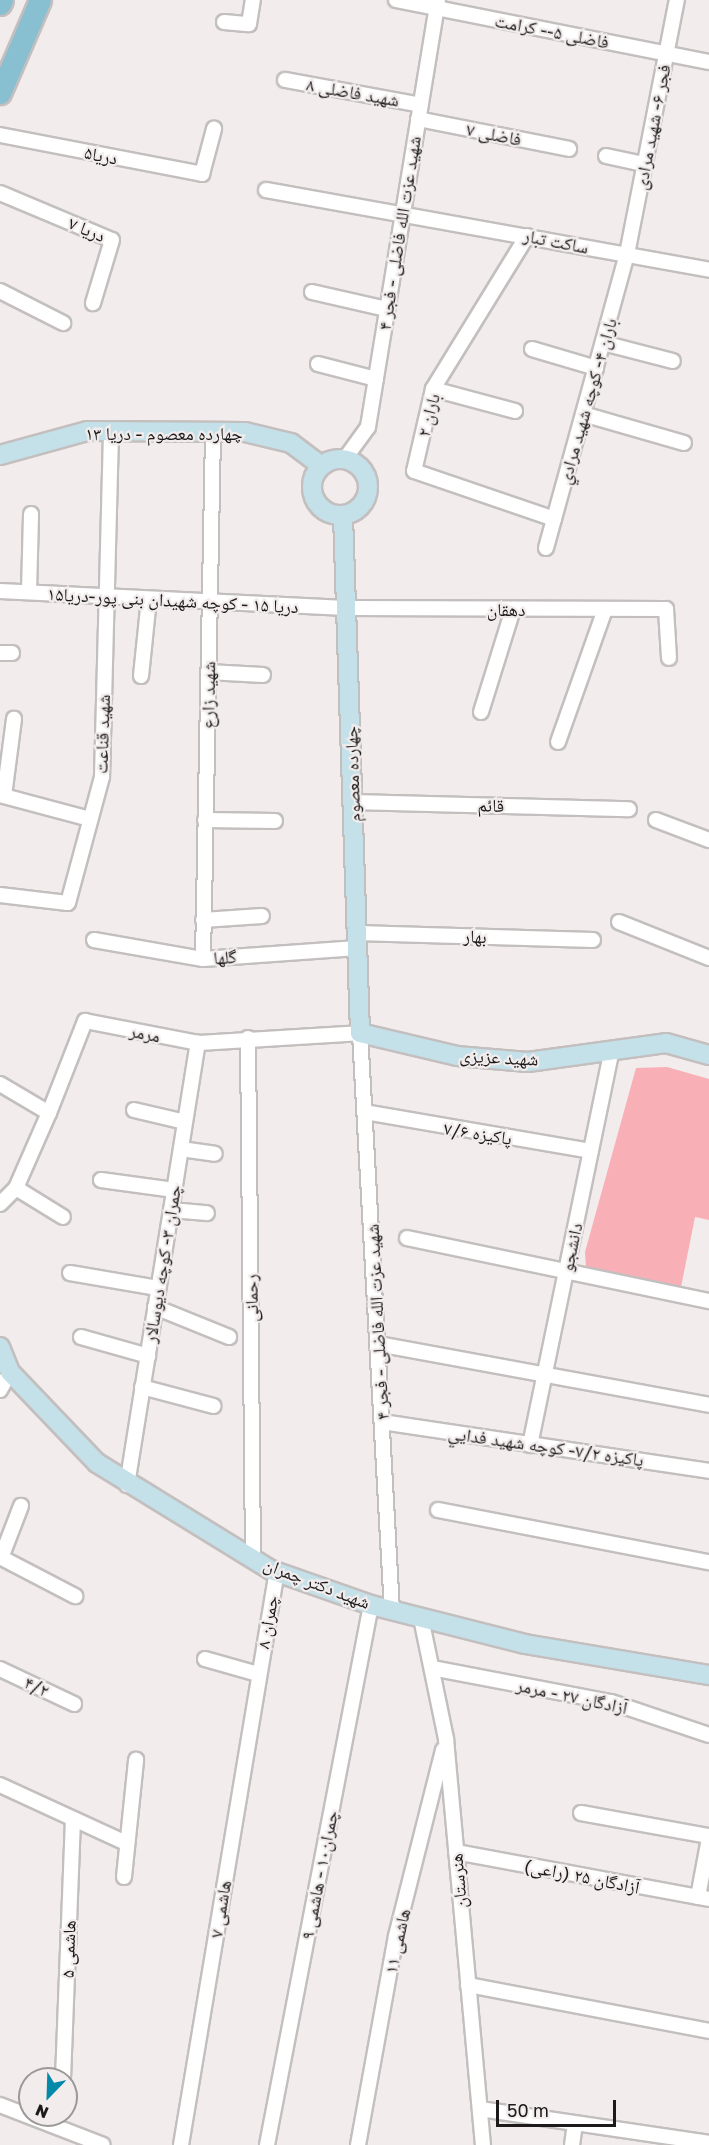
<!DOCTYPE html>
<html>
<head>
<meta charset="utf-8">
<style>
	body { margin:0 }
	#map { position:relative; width:709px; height:2145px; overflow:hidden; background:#f2eced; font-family:"Golos Text","Noto Naskh Arabic",sans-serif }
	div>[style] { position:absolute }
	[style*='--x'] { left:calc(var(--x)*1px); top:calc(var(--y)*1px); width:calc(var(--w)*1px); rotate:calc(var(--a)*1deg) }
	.green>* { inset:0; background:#f9afb6 }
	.roads { filter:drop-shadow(2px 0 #c4bfbf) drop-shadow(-2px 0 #c4bfbf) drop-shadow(0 2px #c4bfbf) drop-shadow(0 -2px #c4bfbf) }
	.street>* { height:14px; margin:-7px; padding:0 7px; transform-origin:7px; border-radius:7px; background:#fff }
	.secondary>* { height:18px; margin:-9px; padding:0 9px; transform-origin:9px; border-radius:9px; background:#c4e0e8 }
	.secondary>.ring { margin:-9px; padding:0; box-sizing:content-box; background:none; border:18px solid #c4e0e8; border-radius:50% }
	.primary>* { height:21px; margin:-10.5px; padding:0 10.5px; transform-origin:10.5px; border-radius:10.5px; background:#89c0d1 }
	span { translate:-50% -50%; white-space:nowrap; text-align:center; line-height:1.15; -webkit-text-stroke:4.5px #f2eced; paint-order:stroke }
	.street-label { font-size:18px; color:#1c1a1a }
	.north { position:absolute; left:18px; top:2067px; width:60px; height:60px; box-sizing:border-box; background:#f2eced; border:2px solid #9c9899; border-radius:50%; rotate:203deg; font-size:16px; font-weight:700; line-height:24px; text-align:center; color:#1c1a1a }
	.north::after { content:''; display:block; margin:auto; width:21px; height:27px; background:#0089a9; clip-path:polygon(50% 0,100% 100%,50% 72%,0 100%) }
	.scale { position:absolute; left:496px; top:2100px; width:120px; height:27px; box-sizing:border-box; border:3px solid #1c1a1a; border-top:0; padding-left:8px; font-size:18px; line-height:21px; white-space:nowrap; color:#1c1a1a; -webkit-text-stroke:4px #f2eced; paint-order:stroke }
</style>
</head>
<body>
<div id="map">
	<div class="green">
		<div style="clip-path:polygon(667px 1067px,709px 1079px,709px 1220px,695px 1217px,680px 1292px,586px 1268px,585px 1252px,636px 1068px)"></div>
	</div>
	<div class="roads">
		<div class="street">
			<div style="--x:396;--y:0;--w:319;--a:11.2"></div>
			<div style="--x:224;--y:22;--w:25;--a:5"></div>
			<div style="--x:249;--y:24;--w:24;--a:-81"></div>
			<div style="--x:285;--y:80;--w:138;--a:10.4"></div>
			<div style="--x:418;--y:119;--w:154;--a:11.2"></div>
			<div style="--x:0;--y:135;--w:206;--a:10.9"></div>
			<div style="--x:202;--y:174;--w:47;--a:-75.1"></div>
			<div style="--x:606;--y:156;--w:40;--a:12"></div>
			<div style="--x:266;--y:190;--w:450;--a:10.2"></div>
			<div style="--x:0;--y:193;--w:121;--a:22.8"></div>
			<div style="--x:112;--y:240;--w:66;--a:106.8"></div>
			<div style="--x:527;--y:236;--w:180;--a:121.6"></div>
			<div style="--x:433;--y:389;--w:84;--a:103"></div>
			<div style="--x:414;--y:471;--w:148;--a:18.9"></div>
			<div style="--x:0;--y:291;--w:71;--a:26.9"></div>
			<div style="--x:312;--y:292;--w:77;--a:12.8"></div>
			<div style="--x:603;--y:343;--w:72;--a:14.4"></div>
			<div style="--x:532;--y:349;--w:67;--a:16.5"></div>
			<div style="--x:318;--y:364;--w:60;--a:14.5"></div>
			<div style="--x:433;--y:389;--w:85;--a:15"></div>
			<div style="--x:583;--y:414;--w:105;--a:16"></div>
			<div style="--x:344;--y:460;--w:41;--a:-54"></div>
			<div style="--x:368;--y:427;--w:433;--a:-80.7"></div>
			<div style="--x:546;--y:548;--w:305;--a:-74.6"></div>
			<div style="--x:627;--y:254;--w:259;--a:-78.9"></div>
			<div style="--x:0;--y:591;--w:346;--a:2.8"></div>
			<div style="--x:346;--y:608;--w:320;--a:0.2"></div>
			<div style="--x:666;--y:609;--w:49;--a:86.5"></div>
			<div style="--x:29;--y:592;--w:78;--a:-88.5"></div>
			<div style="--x:0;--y:653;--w:12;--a:0"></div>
			<div style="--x:208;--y:672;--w:55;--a:3.1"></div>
			<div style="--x:141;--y:676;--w:77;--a:-84.1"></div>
			<div style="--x:481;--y:712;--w:108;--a:-72.7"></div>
			<div style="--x:558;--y:742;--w:141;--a:-70.5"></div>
			<div style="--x:0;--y:795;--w:93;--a:14.9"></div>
			<div style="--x:4;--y:796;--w:78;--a:-82.6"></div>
			<div style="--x:353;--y:802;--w:276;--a:1.5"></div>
			<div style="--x:205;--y:820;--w:70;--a:0.8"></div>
			<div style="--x:656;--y:820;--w:57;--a:20.7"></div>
			<div style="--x:0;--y:895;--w:68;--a:6.7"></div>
			<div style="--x:68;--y:903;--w:131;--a:-74.9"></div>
			<div style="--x:102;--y:777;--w:346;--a:-88.5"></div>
			<div style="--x:203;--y:920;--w:59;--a:-3.9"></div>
			<div style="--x:619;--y:922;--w:97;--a:21.8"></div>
			<div style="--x:357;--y:933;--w:236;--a:1.7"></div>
			<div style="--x:94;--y:940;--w:111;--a:9.9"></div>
			<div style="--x:203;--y:959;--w:155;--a:-4.1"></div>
			<div style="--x:203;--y:959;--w:528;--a:-88.91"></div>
			<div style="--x:248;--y:1038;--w:521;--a:89.45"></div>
			<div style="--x:0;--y:1084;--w:57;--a:30.6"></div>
			<div style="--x:49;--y:1113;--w:99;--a:-68.6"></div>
			<div style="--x:85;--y:1021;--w:115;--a:11"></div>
			<div style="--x:198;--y:1043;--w:162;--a:-3.5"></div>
			<div style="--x:360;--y:1033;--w:579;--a:86.83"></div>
			<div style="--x:134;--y:1110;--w:52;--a:13.2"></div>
			<div style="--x:365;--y:1112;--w:229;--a:9.8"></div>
			<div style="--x:181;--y:1149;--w:34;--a:8"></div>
			<div style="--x:101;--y:1180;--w:74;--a:7.8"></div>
			<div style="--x:16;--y:1188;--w:55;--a:31.7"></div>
			<div style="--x:0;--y:1204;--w:23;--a:-45"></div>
			<div style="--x:16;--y:1188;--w:82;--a:-66.3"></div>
			<div style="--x:171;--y:1210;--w:36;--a:5"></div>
			<div style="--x:407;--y:1238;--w:309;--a:11.8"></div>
			<div style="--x:70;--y:1273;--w:89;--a:9.7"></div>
			<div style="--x:155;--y:1307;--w:80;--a:22.1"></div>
			<div style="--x:81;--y:1337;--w:70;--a:15.8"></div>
			<div style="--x:378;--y:1344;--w:337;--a:10.4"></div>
			<div style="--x:142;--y:1387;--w:74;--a:14.8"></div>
			<div style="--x:0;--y:1390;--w:21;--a:-61"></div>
			<div style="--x:382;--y:1422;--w:331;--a:8.5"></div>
			<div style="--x:530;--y:1445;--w:404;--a:-78.3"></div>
			<div style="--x:127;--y:1485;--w:448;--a:-80.9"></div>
			<div style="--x:438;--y:1510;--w:276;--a:10.9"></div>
			<div style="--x:0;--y:1557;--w:85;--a:27.5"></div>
			<div style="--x:1;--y:1558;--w:56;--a:-69"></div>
			<div style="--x:421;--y:1618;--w:124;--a:78.3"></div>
			<div style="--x:446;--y:1739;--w:408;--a:84.8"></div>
			<div style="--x:205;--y:1659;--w:55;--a:15.8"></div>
			<div style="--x:432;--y:1668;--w:182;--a:10.8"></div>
			<div style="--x:611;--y:1702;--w:103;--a:18.6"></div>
			<div style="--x:0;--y:1669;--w:82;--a:25.3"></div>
			<div style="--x:0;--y:1785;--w:139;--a:24.7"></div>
			<div style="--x:581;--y:1813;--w:130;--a:10.2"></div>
			<div style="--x:456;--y:1852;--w:257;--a:10.5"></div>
			<div style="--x:124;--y:1877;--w:118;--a:-84.1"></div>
			<div style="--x:698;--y:1897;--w:60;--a:-79.4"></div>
			<div style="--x:468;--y:1985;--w:245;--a:10.8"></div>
			<div style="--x:63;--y:2079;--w:260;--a:-87.8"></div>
			<div style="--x:0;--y:2105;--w:110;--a:21.2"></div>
			<div style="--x:480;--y:2109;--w:232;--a:8.4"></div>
			<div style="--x:181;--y:2145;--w:582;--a:-80.51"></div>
			<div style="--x:267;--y:2145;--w:550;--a:-79.1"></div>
			<div style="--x:358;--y:2145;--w:212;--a:-79.7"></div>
			<div style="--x:396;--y:1936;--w:192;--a:-75.8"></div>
			<div style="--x:572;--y:2145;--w:21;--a:-82"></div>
		</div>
		<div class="secondary">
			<div style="--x:0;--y:455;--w:90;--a:-15.4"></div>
			<div style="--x:87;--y:431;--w:158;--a:0.4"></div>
			<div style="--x:245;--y:432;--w:47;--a:13.4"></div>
			<div style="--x:291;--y:443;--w:38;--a:37"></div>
			<div class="ring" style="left:312px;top:459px;width:38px;height:38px"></div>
			<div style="--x:343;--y:515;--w:518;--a:88.12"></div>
			<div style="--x:360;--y:1033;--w:100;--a:13.3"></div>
			<div style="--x:457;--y:1056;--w:71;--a:4.8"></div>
			<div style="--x:528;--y:1062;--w:139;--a:-7.8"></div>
			<div style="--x:666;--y:1043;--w:45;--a:15.6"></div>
			<div style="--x:0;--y:1347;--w:27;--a:68"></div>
			<div style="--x:10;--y:1372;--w:126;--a:46.3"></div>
			<div style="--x:97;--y:1463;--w:204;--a:31.6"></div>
			<div style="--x:271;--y:1570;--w:106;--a:19.3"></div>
			<div style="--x:371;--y:1605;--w:159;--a:14.2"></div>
			<div style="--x:525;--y:1644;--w:187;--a:9.6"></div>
		</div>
		<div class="primary">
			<div style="--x:0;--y:4;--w:4;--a:-63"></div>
			<div style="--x:0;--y:93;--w:101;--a:-66.7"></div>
		</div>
	</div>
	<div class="street-label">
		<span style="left:552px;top:31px;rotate:11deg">فاضلی ۵-- کرامت</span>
		<span style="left:353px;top:92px;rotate:10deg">شهید فاضلی ۸</span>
		<span style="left:652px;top:127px;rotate:-79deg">فجر ۶- شهید مرادی</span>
		<span style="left:494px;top:134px;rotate:11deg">فاضلی ۷</span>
		<span style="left:101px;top:155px;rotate:11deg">دریا۵</span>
		<span style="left:87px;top:229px;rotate:23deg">دریا ۷</span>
		<span style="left:399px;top:233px;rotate:-81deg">شهید عزت الله فاضلی - فجر ۴</span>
		<span style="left:556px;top:241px;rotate:11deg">ساکت تبار</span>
		<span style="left:587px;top:401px;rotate:-74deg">باران ۴- كوچه شهيد مرادي</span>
		<span style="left:428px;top:415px;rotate:-75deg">باران ۲</span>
		<span style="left:164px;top:433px">چهارده معصوم - دریا ۱۳</span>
		<span style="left:173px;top:600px;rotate:3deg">دریا ۱۵ - كوچه شهيدان بنی پور-دريا۱۵</span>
		<span style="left:506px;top:609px">دهقان</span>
		<span style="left:208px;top:695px;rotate:-89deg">شهید زارع</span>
		<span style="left:102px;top:734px;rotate:-88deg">شهید قناعت</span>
		<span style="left:352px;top:774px;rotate:-92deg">چهارده معصوم</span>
		<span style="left:491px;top:805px;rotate:2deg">قائم</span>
		<span style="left:475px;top:936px;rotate:2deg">بهار</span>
		<span style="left:225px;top:957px;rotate:-4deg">گلها</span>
		<span style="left:145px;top:1033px;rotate:11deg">مرمر</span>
		<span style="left:499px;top:1057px;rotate:3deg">شهید عزیزی</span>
		<span style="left:478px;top:1133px;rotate:9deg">پاکیزه ۷/۶</span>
		<span style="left:571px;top:1247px;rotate:-78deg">دانشجو</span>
		<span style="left:162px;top:1264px;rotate:-81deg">چمران ۳- كوچه ديوسالار</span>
		<span style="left:251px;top:1298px;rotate:-91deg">رحمانی</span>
		<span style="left:377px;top:1322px;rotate:-93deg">شهید عزت الله فاضلی - فجر ۴</span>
		<span style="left:546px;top:1446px;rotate:8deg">پاکیزه ۷/۲- كوچه شهيد فدايي</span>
		<span style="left:317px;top:1583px;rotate:21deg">شهید دکتر چمران</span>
		<span style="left:267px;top:1622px;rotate:-80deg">چمران ۸</span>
		<span style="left:37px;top:1686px;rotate:25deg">۴/۲</span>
		<span style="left:572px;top:1696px;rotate:12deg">آزادگان ۲۷ - مرمر</span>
		<span style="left:319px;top:1875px;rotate:-79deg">چمران۱۰ - هاشمی ۹</span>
		<span style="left:582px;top:1876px;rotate:11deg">آزادگان ۲۵ (راعی)</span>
		<span style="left:458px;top:1881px;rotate:-95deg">هنرستان</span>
		<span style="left:220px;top:1909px;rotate:-81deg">هاشمی ۷</span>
		<span style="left:397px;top:1941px;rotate:-78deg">هاشمی ۱۱</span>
		<span style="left:68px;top:1949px;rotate:-88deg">هاشمی ۵</span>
	</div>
	<div class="north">N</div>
	<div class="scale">50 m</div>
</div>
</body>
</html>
